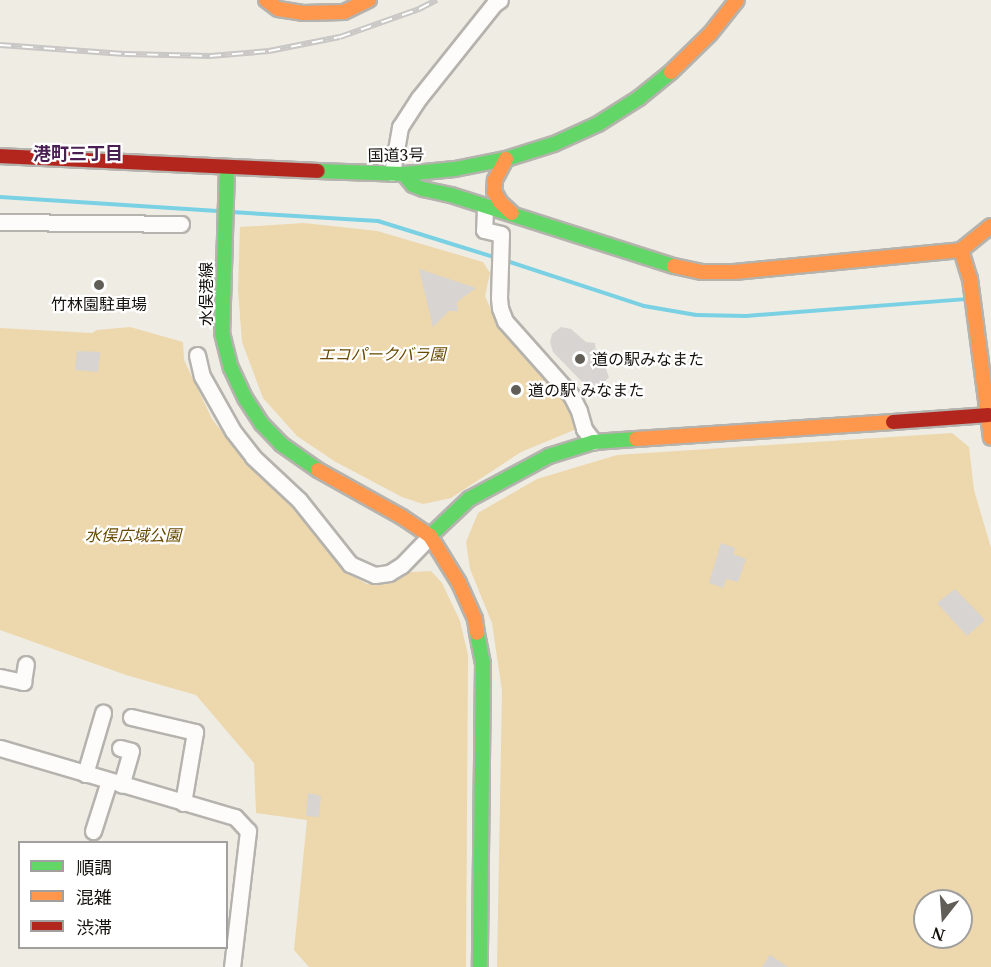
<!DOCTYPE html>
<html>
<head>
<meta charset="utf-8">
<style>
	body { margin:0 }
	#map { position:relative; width:991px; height:967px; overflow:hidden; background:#efece4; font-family:"Noto Serif","Noto Sans JP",serif }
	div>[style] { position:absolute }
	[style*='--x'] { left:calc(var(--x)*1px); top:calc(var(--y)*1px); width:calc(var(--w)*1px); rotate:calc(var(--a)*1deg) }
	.green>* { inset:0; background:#edd7ac }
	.stream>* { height:4px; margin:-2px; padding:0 2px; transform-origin:2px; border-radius:2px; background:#79d1e3 }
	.building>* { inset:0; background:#d7d4d2 }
	.roads { filter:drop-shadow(2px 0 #b5b3ad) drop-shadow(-2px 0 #b5b3ad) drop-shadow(0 2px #b5b3ad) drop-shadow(0 -2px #b5b3ad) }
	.street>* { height:15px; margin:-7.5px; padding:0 7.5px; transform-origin:7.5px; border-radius:7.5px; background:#fdfcfb }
	.fast>* { height:14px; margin:-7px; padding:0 7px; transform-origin:7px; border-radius:7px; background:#63d668 }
	.slow>* { height:14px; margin:-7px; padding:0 7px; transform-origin:7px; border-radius:7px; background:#ff974d }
	.jam>* { height:14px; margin:-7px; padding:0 7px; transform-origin:7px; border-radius:7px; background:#b3261e }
	.rail>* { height:6px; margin-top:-3px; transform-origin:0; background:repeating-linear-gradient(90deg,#fff 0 11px,#c8c7c5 0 22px); box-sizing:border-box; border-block:2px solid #c8c7c5 }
	.dots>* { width:16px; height:16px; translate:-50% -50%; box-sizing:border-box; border:3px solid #fff; border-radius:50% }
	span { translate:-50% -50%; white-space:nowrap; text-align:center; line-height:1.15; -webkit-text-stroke:4.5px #fff; paint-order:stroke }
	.street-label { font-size:16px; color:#15120d }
	.poi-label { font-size:16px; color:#15120d }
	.left { translate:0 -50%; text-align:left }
	.park-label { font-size:16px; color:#674a00; font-style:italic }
	.neighbourhood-label { font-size:18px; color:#491f53; font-weight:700 }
	.legend { position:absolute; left:18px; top:841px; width:210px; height:108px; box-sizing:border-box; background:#fff; border:2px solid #a1a09e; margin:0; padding:8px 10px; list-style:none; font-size:18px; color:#15120d }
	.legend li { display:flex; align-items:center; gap:12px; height:30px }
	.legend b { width:30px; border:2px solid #a1a09e }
	.north { position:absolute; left:913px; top:889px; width:60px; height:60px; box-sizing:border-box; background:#fff; border:2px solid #a1a09e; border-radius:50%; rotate:197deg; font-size:16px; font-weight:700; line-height:24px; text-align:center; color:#15120d }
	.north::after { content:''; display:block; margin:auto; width:21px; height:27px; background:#615e58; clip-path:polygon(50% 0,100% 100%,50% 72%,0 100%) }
</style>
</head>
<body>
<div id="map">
	<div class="green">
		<div style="clip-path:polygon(304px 223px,377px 231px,483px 262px,490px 273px,485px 296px,497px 323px,569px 401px,579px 428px,521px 452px,451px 498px,423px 504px,402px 497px,334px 461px,297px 436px,263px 398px,242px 342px,238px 290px,240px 227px)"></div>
		<div style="clip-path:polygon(130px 327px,183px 342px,184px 360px,212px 419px,244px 460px,278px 490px,347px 573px,367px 584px,392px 583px,411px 572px,431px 571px,442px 583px,460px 621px,468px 655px,466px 967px,309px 967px,294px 950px,307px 820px,256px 813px,254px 763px,196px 695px,126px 675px,0 630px,0 328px,92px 333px,97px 330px)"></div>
		<div style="clip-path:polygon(evenodd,952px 433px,969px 447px,974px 490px,991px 548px,991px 967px,497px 967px,502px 691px,492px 623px,470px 569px,466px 542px,478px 513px,537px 479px,617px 455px,952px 433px,925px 901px,961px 901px,961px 937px,925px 937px,925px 901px)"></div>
	</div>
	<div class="stream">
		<div style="--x:0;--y:197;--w:218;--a:3.7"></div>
		<div style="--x:231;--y:212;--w:147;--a:3.5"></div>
		<div style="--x:378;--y:221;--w:125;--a:17.3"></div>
		<div style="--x:504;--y:260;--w:147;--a:18.2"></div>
		<div style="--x:644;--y:306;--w:53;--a:9.8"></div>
		<div style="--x:696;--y:315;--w:50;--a:1.1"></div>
		<div style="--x:746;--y:316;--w:220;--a:-4.4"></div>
	</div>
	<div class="building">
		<div style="clip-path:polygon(419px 269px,476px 288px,457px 302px,458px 311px,449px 311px,433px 327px)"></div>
		<div style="clip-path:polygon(561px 327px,571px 329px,586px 342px,595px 343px,596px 353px,604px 364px,609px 377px,600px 387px,586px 386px,553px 352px,550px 342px,552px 334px)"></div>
		<div style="clip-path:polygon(77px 351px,100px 352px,98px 372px,75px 370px)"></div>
		<div style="clip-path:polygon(721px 543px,735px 548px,733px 554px,746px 559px,738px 582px,726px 579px,723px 588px,709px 583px)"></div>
		<div style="clip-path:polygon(955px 589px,985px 620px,967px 636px,937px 603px)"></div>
		<div style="clip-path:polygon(308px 793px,321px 796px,319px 817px,306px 816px)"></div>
		<div style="clip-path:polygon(770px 955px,788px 967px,762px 967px)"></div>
	</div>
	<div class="roads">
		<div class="street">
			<div style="--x:392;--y:173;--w:47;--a:-80.1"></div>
			<div style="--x:400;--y:127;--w:35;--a:-57"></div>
			<div style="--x:419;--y:98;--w:120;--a:-51.4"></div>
			<div style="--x:494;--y:4;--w:7;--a:-34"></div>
			<div style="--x:485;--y:207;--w:23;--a:92"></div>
			<div style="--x:484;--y:230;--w:17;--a:13"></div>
			<div style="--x:501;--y:234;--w:64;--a:91.8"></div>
			<div style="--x:499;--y:298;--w:10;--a:84"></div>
			<div style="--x:500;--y:308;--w:14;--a:69"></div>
			<div style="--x:505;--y:321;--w:99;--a:48.3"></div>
			<div style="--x:571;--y:395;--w:18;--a:63"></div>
			<div style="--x:579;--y:411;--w:19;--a:74"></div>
			<div style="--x:584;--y:429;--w:16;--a:52"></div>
			<div style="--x:0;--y:222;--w:181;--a:0.6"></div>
			<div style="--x:197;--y:355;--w:22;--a:77"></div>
			<div style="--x:202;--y:376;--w:63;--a:60.6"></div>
			<div style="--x:233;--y:431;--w:33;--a:52"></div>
			<div style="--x:253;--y:457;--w:63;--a:43.1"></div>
			<div style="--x:299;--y:500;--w:82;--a:51.4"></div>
			<div style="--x:350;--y:564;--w:27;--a:24"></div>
			<div style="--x:375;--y:575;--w:14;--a:-8"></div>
			<div style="--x:389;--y:573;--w:15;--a:-32"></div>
			<div style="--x:402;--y:565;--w:40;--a:-46"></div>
			<div style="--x:0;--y:677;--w:24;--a:12"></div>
			<div style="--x:23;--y:682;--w:18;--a:-81"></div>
			<div style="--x:131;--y:717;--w:66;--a:13.2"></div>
			<div style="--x:195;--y:732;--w:72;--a:99.6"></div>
			<div style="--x:0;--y:748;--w:245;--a:16.4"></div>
			<div style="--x:235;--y:817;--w:19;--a:47"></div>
			<div style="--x:248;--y:831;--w:137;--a:96.7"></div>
			<div style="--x:120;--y:748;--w:11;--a:15"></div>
			<div style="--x:131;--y:751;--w:35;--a:106"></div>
			<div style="--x:85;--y:774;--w:64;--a:-73.6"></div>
			<div style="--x:93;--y:831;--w:52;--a:-72.3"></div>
		</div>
		<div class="fast">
			<div style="--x:227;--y:168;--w:165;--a:91.7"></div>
			<div style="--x:222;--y:333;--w:36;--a:76"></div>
			<div style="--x:231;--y:368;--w:33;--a:65"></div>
			<div style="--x:245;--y:398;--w:31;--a:57"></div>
			<div style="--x:262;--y:424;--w:28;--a:46"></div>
			<div style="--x:281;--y:444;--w:45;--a:35.1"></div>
			<div style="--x:318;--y:171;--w:86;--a:2"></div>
			<div style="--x:404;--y:174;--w:51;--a:-5.6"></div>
			<div style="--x:455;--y:169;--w:52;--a:-11.1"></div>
			<div style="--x:506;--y:159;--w:50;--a:-17.4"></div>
			<div style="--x:554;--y:144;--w:48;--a:-24.4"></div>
			<div style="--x:598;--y:124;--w:49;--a:-32.4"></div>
			<div style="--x:639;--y:98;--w:41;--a:-39.1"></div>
			<div style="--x:404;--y:174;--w:14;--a:51"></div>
			<div style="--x:413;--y:185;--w:11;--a:22"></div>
			<div style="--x:423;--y:189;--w:29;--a:12"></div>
			<div style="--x:451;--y:195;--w:234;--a:17.7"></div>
			<div style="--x:430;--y:536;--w:54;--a:-43.5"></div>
			<div style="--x:469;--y:499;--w:91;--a:-28.3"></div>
			<div style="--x:549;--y:456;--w:47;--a:-17.3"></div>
			<div style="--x:594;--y:442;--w:42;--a:-4.1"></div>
			<div style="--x:477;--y:633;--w:32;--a:79"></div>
			<div style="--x:483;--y:664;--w:303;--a:90.6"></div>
		</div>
		<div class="slow">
			<div style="--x:266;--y:0;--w:15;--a:37"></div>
			<div style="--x:278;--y:9;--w:25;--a:9"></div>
			<div style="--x:303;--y:13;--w:41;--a:-1.4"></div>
			<div style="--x:344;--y:12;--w:28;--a:-26"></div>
			<div style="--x:671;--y:72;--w:54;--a:-44.3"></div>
			<div style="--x:710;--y:34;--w:43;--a:-51.5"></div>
			<div style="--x:506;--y:159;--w:24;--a:118"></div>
			<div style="--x:495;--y:180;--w:11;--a:95"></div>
			<div style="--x:494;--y:191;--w:13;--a:61"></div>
			<div style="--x:500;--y:202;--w:16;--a:43"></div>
			<div style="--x:961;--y:250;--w:30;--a:73"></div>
			<div style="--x:970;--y:279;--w:160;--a:82.5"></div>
			<div style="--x:674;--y:266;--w:29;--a:12"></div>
			<div style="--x:702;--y:272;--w:32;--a:0"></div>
			<div style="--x:734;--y:272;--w:228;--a:-5.5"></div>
			<div style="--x:961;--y:250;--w:38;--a:-39"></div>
			<div style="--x:636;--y:439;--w:258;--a:-3.8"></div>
			<div style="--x:318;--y:470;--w:96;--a:29.2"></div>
			<div style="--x:402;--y:517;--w:34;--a:34"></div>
			<div style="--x:430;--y:536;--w:55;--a:58.3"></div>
			<div style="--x:459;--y:583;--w:39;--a:66"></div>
			<div style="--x:475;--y:619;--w:14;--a:82"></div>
		</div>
		<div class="jam">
			<div style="--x:0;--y:156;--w:318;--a:2.7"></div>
			<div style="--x:893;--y:422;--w:96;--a:-4.2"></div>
		</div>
	</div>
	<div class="rail">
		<div style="--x:0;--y:45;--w:125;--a:4.1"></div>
		<div style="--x:125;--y:54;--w:85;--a:1.3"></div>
		<div style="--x:210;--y:56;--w:59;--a:-4.8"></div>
		<div style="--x:269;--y:51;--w:72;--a:-11.2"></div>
		<div style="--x:340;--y:37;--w:84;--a:-19.5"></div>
		<div style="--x:419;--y:9;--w:20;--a:-27"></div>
	</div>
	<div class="dots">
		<div style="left:99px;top:285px;background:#615e58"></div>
		<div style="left:580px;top:359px;background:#615e58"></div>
		<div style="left:516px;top:390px;background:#615e58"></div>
	</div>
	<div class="street-label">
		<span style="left:396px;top:155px;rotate:-1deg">国道3号</span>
		<span style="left:206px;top:294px;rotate:-90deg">水俣港線</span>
	</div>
	<div class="poi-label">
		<span style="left:99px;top:304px">竹林園駐車場</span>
		<span class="left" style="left:592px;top:359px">道の駅みなまた</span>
		<span class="left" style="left:528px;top:390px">道の駅 みなまた</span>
	</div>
	<div class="park-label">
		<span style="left:382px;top:354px">エコパークバラ園</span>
		<span style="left:133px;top:535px">水俣広域公園</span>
	</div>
	<div class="neighbourhood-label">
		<span style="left:78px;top:153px">港町三丁目</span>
	</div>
	<ul class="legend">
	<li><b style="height:8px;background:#63d668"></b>順調</li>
	<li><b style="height:8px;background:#ff974d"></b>混雑</li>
	<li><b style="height:8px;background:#b3261e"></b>渋滞</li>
	</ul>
	<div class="north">N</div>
</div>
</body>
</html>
